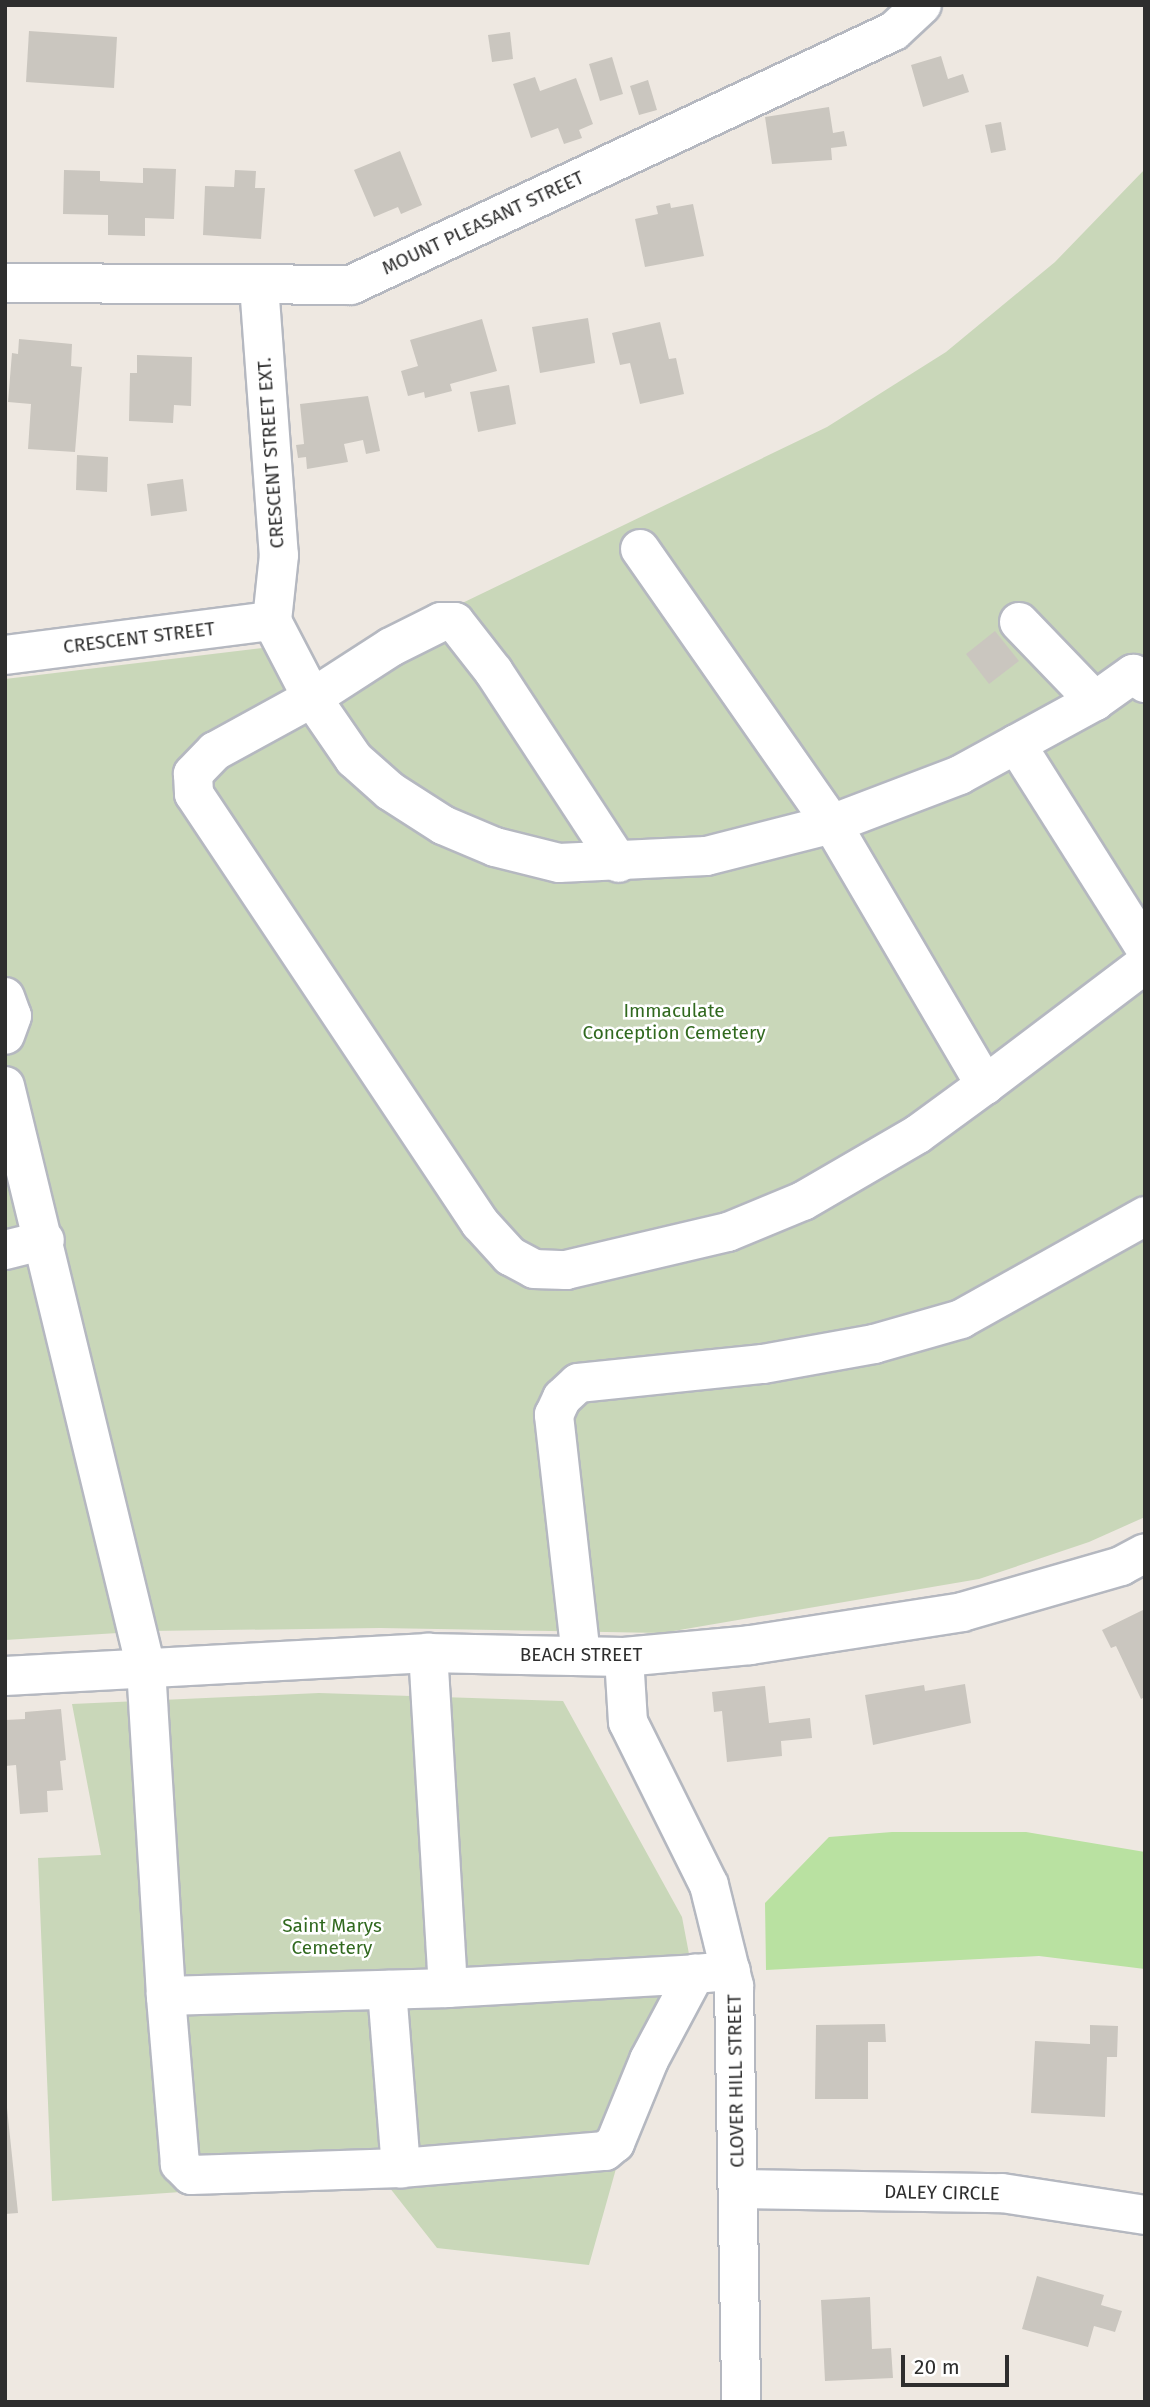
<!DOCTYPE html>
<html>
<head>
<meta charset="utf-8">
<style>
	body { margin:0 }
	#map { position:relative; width:1150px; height:2407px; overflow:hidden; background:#eee8e1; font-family:"Fira Sans",sans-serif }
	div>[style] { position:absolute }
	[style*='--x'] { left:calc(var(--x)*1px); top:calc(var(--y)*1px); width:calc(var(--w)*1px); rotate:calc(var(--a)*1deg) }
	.green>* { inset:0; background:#b9e1a1 }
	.cemetery>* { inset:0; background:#c9d7b9 }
	.building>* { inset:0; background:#cac6bf }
	.roads { filter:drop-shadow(2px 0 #b5b8c0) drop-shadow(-2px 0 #b5b8c0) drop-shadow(0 2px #b5b8c0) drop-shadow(0 -2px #b5b8c0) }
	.minor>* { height:38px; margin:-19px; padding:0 19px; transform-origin:19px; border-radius:19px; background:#fff }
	span { translate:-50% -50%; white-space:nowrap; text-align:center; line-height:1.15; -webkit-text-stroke:5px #fff; paint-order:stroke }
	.street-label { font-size:19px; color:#2e2e2e }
	.park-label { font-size:19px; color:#31691f }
	.frame { position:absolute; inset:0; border:7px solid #2e2e2e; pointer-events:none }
	.scale { position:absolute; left:901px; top:2355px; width:108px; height:32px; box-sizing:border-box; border:4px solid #2e2e2e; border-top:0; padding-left:9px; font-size:21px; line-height:24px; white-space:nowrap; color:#2e2e2e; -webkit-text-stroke:5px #fff; paint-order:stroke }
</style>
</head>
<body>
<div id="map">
	<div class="green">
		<div style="clip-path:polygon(892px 1832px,1026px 1832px,1145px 1852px,1145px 1969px,1039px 1956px,766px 1970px,765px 1903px,829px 1837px)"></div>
	</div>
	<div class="cemetery">
		<div style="clip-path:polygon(1145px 169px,1145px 1517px,1089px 1542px,979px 1579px,662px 1633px,380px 1628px,150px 1631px,5px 1640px,5px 679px,279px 646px,284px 689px,827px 427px,946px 352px,1055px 262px)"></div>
		<div style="clip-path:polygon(319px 1693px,563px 1701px,682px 1917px,697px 1996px,626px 2133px,589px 2265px,437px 2248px,382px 2178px,52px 2201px,38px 1858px,101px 1855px,72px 1704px)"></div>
	</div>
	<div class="building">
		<div style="clip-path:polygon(29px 31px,117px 37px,114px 88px,26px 82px)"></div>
		<div style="clip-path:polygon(510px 32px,513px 59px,492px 62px,488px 35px)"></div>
		<div style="clip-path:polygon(941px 56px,948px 79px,963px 74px,969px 92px,923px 107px,911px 65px)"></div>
		<div style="clip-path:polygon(612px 57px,623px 94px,600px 101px,589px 64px)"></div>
		<div style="clip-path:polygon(535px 77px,540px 91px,576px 78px,593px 124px,579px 130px,582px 138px,564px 144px,558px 128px,531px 138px,513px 84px)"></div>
		<div style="clip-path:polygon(648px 80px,657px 110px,639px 115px,630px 86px)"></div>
		<div style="clip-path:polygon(829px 107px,833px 133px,844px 131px,847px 146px,831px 148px,832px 160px,772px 164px,765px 117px)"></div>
		<div style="clip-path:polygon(1001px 122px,1006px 150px,991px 153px,985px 125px)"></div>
		<div style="clip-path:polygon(400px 151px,422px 205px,401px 214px,398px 207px,374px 217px,354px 170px)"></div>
		<div style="clip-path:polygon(143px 168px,176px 169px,174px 219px,145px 218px,145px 236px,108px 235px,108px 215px,63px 214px,64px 170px,100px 171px,100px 181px,143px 183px)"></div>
		<div style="clip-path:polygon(235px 170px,256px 171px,255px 188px,265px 188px,261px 239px,203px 235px,205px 186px,234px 187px)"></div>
		<div style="clip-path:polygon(670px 203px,671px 208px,693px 204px,704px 256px,645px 267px,635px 219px,658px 214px,656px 206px)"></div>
		<div style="clip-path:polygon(588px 318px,595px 363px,540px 373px,532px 327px)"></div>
		<div style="clip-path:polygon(482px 319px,497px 371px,450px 384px,452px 391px,425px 398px,424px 392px,408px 396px,401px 371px,418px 366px,410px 340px)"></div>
		<div style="clip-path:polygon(660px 322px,669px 359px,676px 358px,684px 394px,640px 404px,630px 363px,620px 365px,612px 333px)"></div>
		<div style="clip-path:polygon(19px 339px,72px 344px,71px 366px,82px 367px,75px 452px,28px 449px,31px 404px,8px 402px,12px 353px,18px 354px)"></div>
		<div style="clip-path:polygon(137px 355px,192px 357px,191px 406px,174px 405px,173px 423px,129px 421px,130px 373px,137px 373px)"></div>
		<div style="clip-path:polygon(509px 385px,516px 424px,478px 432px,470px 392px)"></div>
		<div style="clip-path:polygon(368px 396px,380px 451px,366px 454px,363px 440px,344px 444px,348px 462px,307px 469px,306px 457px,298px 458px,296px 445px,304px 444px,300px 404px)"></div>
		<div style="clip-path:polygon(77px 455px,108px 457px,107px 492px,76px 490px)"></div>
		<div style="clip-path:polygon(183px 479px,187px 511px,151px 516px,147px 484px)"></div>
		<div style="clip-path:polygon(995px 631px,1019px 661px,989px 684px,966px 654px)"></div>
		<div style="clip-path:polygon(1145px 1609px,1145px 1697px,1141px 1699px,1116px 1646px,1111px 1648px,1102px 1630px)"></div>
		<div style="clip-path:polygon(965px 1684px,971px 1723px,873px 1745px,865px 1695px,924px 1685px,925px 1691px)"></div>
		<div style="clip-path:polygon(765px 1686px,769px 1723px,810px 1718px,812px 1738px,781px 1741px,782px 1756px,727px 1762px,722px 1711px,714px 1712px,712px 1692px)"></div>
		<div style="clip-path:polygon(61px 1709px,66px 1760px,60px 1761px,63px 1790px,47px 1791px,48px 1812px,20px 1814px,16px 1765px,5px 1766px,5px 1720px,25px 1719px,25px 1712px)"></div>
		<div style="clip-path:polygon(885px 2024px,886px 2042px,868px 2042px,868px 2099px,815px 2099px,816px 2025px)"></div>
		<div style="clip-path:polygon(1090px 2025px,1118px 2026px,1117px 2057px,1107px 2057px,1105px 2117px,1031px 2113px,1035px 2041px,1090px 2044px)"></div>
		<div style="clip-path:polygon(5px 2089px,18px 2213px,5px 2214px)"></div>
		<div style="clip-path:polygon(1037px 2276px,1104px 2295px,1101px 2305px,1122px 2311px,1115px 2332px,1094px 2326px,1088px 2347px,1022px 2329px)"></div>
		<div style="clip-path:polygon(870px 2297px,872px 2349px,891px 2348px,893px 2378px,825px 2381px,821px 2300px)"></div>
	</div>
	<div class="roads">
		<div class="minor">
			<div style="--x:5;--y:283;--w:346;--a:0.3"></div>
			<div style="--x:351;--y:285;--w:599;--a:-25.07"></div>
			<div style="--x:894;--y:31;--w:38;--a:-43"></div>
			<div style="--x:259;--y:285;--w:271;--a:85.8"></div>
			<div style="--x:279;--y:555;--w:66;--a:96.1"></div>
			<div style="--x:640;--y:549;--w:335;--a:55.1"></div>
			<div style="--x:832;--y:824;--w:130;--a:165.7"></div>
			<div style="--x:706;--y:856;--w:147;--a:177.3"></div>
			<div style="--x:559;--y:863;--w:66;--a:-166"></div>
			<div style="--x:495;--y:847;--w:56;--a:-157.1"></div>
			<div style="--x:443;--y:825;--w:63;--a:-147.3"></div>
			<div style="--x:390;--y:791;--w:48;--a:-138.4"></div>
			<div style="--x:354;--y:759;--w:74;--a:-124.5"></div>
			<div style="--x:312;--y:698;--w:111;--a:151.3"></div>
			<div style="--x:215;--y:751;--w:32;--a:134"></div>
			<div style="--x:193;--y:774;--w:20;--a:87"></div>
			<div style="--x:194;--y:794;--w:516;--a:56.31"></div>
			<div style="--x:480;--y:1223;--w:45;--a:47.7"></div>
			<div style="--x:510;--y:1256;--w:27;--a:28"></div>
			<div style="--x:534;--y:1269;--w:32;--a:2"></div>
			<div style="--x:566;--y:1270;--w:166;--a:-13.2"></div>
			<div style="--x:728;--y:1232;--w:81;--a:-22.5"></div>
			<div style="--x:803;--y:1201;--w:133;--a:-30.2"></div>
			<div style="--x:918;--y:1134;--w:83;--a:-36.2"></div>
			<div style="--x:272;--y:621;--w:87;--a:62.5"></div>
			<div style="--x:312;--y:698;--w:94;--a:-32.8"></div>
			<div style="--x:391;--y:647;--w:56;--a:-26.6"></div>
			<div style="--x:441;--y:622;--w:14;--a:0"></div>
			<div style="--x:455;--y:622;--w:63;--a:52"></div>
			<div style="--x:494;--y:672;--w:228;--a:56.8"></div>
			<div style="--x:1019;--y:622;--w:110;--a:46.1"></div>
			<div style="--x:1095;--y:701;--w:47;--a:-35.4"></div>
			<div style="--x:1133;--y:674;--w:15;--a:37"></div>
			<div style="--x:5;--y:655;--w:269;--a:-7.3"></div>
			<div style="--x:1095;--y:701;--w:154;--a:151.3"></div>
			<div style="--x:960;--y:775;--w:137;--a:159.1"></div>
			<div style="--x:832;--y:824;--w:303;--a:59.6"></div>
			<div style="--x:985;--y:1085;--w:201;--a:-37.1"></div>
			<div style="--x:1016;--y:744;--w:241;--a:57.7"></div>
			<div style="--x:5;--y:997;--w:20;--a:70"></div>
			<div style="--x:12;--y:1016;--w:20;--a:110"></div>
			<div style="--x:5;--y:1086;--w:599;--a:76.38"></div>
			<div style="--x:146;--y:1668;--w:329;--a:86.5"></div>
			<div style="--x:5;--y:1250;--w:41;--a:-14"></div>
			<div style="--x:581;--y:1656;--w:243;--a:-96.4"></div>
			<div style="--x:554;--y:1415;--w:19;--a:-65"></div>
			<div style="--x:562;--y:1398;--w:22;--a:-43"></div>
			<div style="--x:578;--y:1383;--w:186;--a:-5.9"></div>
			<div style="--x:763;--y:1364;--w:113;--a:-10.2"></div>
			<div style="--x:874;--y:1344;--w:91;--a:-16"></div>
			<div style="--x:961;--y:1319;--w:211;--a:-29.2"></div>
			<div style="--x:624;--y:1657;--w:65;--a:86.5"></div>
			<div style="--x:628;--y:1722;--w:182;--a:63.6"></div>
			<div style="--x:709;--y:1885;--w:104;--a:76.1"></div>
			<div style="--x:734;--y:1986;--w:416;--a:89"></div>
			<div style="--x:5;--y:1676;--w:424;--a:-3.1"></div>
			<div style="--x:428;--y:1653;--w:196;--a:1.2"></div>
			<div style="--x:624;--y:1657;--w:127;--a:-5.4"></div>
			<div style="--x:750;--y:1645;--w:215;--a:-8.8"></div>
			<div style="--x:962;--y:1612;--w:166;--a:-16.1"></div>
			<div style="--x:1121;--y:1566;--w:27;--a:-28"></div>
			<div style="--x:448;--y:1988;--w:247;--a:-3.2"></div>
			<div style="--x:387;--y:1990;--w:179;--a:85.5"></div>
			<div style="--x:401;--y:2168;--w:210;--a:178.1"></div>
			<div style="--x:191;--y:2175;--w:16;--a:-135"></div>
			<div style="--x:180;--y:2164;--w:169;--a:-94.8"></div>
			<div style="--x:166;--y:1996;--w:282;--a:-1.6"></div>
			<div style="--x:448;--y:1988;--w:336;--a:-93.4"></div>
			<div style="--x:401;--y:2168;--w:205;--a:-4.8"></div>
			<div style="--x:605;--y:2151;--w:13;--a:-39"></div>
			<div style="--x:615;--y:2143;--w:90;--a:-67.7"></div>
			<div style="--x:649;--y:2060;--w:98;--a:-61.9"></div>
			<div style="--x:695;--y:1974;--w:36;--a:-5"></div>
			<div style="--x:738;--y:2189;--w:264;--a:0.9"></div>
			<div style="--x:1002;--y:2193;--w:145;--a:8.7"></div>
		</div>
	</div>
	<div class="street-label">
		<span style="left:483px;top:223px;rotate:-25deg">MOUNT PLEASANT STREET</span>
		<span style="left:271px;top:453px;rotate:-94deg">CRESCENT STREET EXT.</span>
		<span style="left:139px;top:638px;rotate:-7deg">CRESCENT STREET</span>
		<span style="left:581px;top:1655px">BEACH STREET</span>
		<span style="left:736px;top:2081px;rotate:-91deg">CLOVER HILL STREET</span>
		<span style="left:942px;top:2193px;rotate:1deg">DALEY CIRCLE</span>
	</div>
	<div class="park-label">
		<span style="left:674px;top:1022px">Immaculate<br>Conception Cemetery</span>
		<span style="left:332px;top:1937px">Saint Marys<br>Cemetery</span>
	</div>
	<div class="frame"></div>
	<div class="scale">20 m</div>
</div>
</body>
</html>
